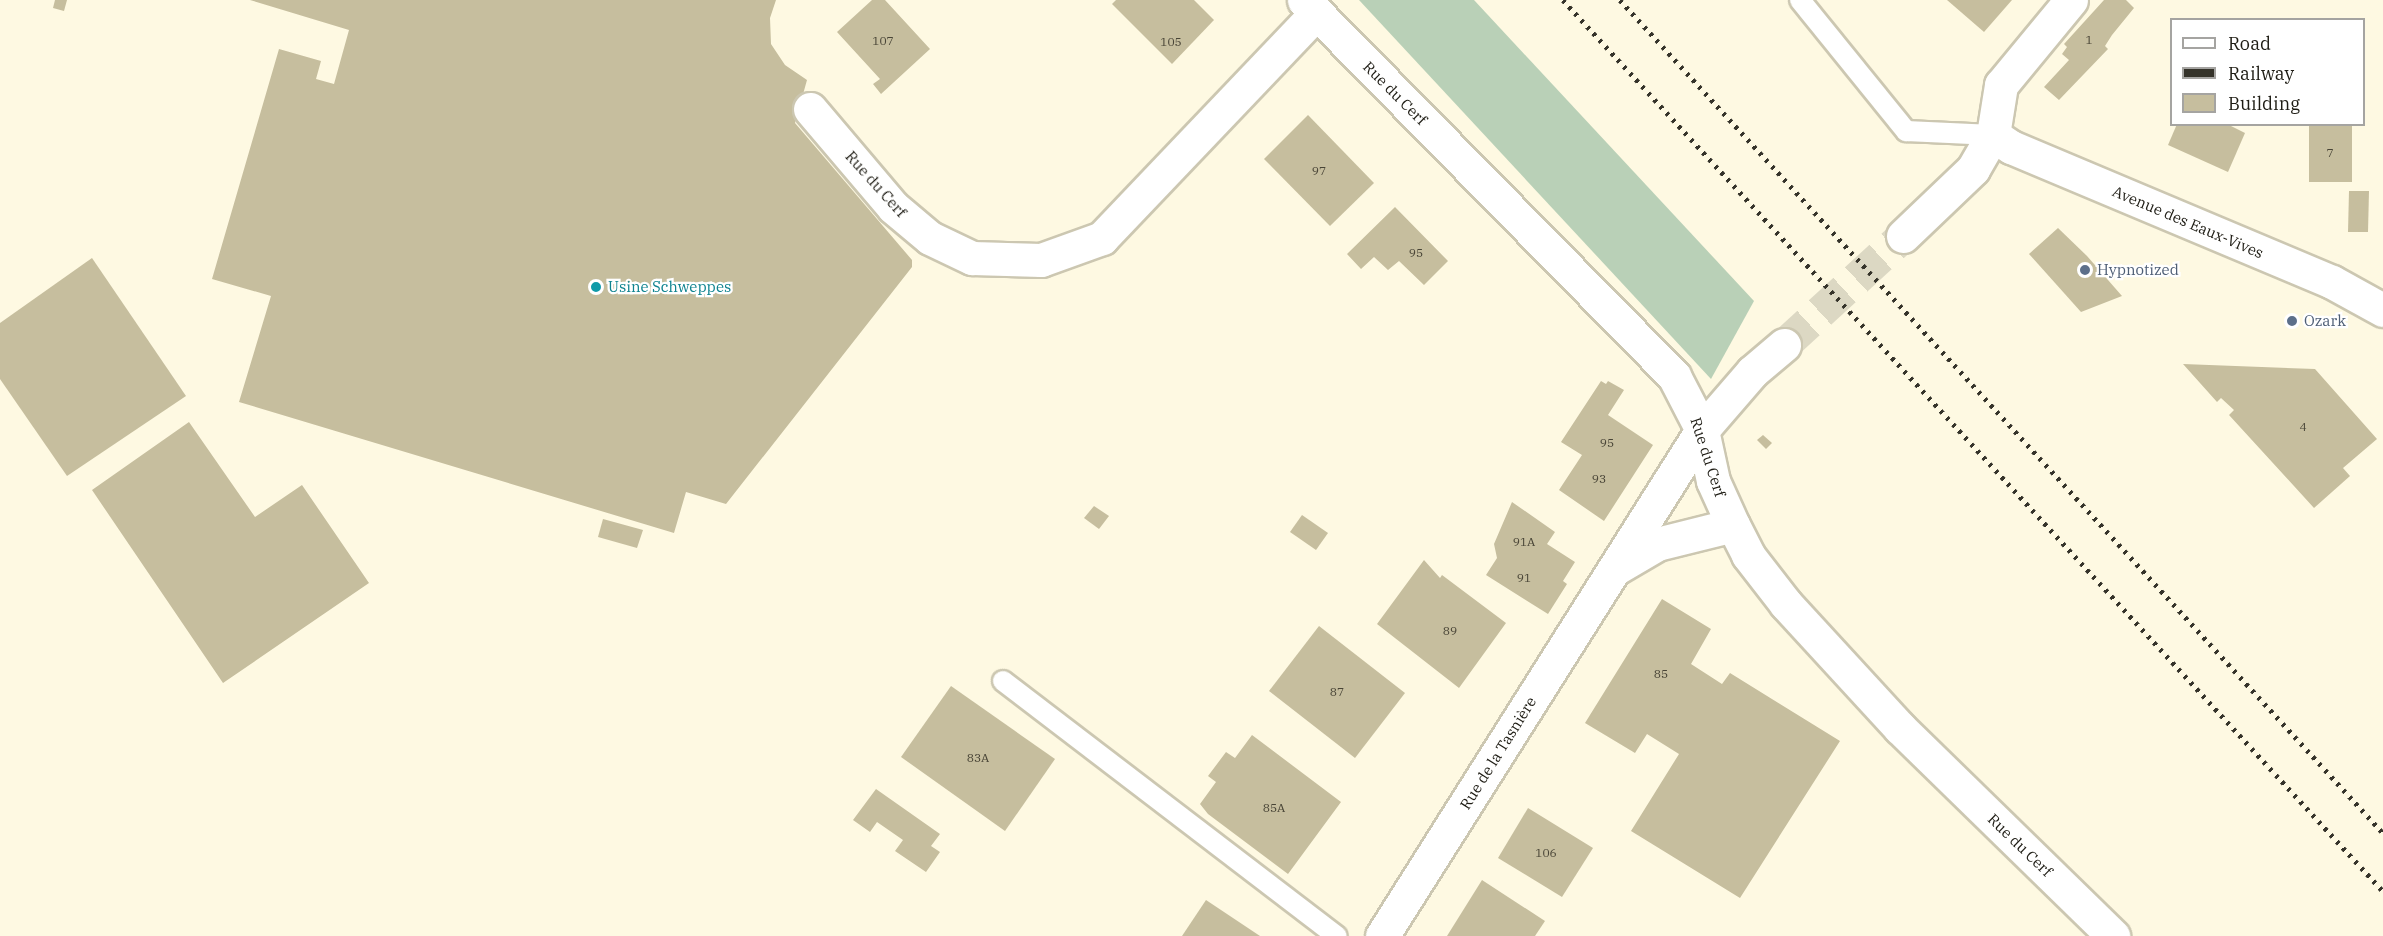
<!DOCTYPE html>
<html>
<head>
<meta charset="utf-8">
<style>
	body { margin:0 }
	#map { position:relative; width:2383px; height:936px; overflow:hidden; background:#fef9e2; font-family:"IBM Plex Serif",serif }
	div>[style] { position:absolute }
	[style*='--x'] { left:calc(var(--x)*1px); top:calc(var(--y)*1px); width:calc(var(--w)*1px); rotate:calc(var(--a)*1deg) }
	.forest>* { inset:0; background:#b9d0b7 }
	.building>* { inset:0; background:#c6be9e }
	.minor-tunnel>* { height:33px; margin-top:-16.5px; transform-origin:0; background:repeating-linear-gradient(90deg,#dcd8c3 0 33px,transparent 0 49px) }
	.roads { filter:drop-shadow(2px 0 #ccc7b1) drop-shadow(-2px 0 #ccc7b1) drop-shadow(0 2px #ccc7b1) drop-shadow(0 -2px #ccc7b1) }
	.service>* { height:20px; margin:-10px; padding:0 10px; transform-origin:10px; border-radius:10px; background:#fff }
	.minor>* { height:33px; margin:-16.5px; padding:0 16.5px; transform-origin:16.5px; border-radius:16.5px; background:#fff }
	.rail>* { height:4.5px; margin-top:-2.25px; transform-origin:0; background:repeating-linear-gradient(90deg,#35332a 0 3px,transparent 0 9px) }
	.dots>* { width:16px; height:16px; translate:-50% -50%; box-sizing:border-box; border:3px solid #fff; border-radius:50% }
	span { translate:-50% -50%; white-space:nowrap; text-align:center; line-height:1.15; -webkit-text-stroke:4.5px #fff; paint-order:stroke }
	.number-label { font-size:12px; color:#484436 }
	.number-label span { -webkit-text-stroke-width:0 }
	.street-label { font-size:15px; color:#1e1c14 }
	.service-label { font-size:15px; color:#4e5e75 }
	.left { translate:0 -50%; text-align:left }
	.culture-label { font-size:15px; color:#0d838f }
	.legend { position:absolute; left:2170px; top:18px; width:195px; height:108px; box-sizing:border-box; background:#fff; border:2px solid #a5a4a1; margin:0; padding:8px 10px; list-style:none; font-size:18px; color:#1e1c14 }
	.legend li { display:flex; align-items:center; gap:12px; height:30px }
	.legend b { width:30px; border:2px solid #a5a4a1 }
</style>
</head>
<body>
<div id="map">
	<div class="forest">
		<div style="clip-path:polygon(1359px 0,1474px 0,1754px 301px,1711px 379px)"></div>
	</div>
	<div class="building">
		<div style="clip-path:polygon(55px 0,67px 0,64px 11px,53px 8px)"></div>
		<div style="clip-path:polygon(250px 0,776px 0,770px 18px,771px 44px,785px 65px,807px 80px,795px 123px,912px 260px,912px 267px,726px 504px,686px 492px,674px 533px,239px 402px,271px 296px,212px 279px,279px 49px,321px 61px,316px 79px,334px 84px,349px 30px)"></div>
		<div style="clip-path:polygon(872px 0,885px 0,930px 49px,881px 94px,873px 84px,880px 79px,837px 32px)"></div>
		<div style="clip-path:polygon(1116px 0,1194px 0,1214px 20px,1172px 64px,1112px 4px)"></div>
		<div style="clip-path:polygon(1947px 0,2012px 0,1984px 32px)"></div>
		<div style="clip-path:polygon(2104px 0,2126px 0,2134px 8px,2112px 35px,2105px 46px,2108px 49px,2059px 100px,2044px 87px,2069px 60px,2062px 54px,2067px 47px,2064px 44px)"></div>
		<div style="clip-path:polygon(1308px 115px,1374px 183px,1330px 226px,1264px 159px)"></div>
		<div style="clip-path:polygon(2177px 124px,2227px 124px,2245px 133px,2228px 172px,2168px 145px)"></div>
		<div style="clip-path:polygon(2309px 124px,2352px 124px,2352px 182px,2309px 182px)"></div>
		<div style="clip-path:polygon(2349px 191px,2369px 191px,2368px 232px,2348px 232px)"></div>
		<div style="clip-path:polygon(1395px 207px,1448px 261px,1424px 285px,1399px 261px,1388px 270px,1374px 257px,1361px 269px,1347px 254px)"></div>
		<div style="clip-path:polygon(2058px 228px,2087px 256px,2122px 296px,2081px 312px,2029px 254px)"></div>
		<div style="clip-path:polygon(92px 258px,186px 396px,67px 476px,0 379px,0 323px)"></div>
		<div style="clip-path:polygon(2183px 364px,2315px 369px,2377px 439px,2343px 468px,2350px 476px,2314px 508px,2229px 415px,2234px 410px,2221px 398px,2217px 402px)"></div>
		<div style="clip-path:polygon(1601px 381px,1606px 384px,1608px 381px,1624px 390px,1608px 415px,1653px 445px,1604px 521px,1559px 490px,1582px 455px,1561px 442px)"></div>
		<div style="clip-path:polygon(189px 422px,255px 517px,302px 485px,369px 583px,223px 683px,92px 490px)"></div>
		<div style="clip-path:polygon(1763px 435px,1772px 443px,1766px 449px,1757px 440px)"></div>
		<div style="clip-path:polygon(1512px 502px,1555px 532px,1547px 544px,1575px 562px,1563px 581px,1567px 584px,1548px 614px,1486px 575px,1497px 558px,1494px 544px)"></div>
		<div style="clip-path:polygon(1094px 506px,1109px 516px,1099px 529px,1084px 518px)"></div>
		<div style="clip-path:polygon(1302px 515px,1328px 533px,1316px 550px,1290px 532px)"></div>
		<div style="clip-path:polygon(603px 519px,643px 530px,637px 548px,598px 537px)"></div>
		<div style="clip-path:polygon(1424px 560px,1440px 578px,1442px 575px,1506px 623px,1459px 688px,1377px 624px)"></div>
		<div style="clip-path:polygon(1662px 599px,1711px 629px,1691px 664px,1722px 684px,1730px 673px,1840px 741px,1740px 898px,1631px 831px,1679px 754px,1647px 734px,1635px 753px,1585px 723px)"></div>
		<div style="clip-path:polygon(1319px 626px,1405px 693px,1355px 758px,1269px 691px)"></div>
		<div style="clip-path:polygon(951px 686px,1055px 759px,1005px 831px,901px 757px)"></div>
		<div style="clip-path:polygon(1252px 735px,1341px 802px,1288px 874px,1208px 814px,1200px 804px,1216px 782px,1208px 776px,1226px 752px,1235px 758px)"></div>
		<div style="clip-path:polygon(876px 789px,940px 834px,931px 846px,940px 852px,926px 872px,895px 851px,903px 840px,877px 822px,870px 832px,853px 820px)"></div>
		<div style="clip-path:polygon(1528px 808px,1593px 848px,1562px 897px,1498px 858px)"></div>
		<div style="clip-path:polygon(1482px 880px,1545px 921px,1535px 936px,1447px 936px)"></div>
		<div style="clip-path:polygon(1206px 900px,1260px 936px,1182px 936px)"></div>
	</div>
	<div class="minor-tunnel">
		<div style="--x:1784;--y:345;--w:161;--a:-42.5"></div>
	</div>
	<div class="roads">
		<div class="service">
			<div style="--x:1800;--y:0;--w:169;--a:51"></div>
			<div style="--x:1906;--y:131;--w:87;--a:2.6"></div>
			<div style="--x:1003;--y:681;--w:420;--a:37.4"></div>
		</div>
		<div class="minor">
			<div style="--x:1304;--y:0;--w:528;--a:45.46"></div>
			<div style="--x:1674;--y:376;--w:61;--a:62.6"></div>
			<div style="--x:1702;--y:430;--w:52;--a:77.8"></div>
			<div style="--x:1713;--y:481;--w:48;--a:65.6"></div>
			<div style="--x:1733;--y:525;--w:34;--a:63"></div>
			<div style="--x:1748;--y:555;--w:62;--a:52.2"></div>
			<div style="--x:1786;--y:604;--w:168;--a:47.4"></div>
			<div style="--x:1900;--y:728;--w:298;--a:44.3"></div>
			<div style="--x:810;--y:109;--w:128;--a:49.7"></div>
			<div style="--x:893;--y:207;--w:48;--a:40"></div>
			<div style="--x:930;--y:238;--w:47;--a:25.5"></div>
			<div style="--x:972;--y:258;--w:69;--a:1.7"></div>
			<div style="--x:1041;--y:260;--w:65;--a:-19.8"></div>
			<div style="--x:1102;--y:238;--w:311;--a:-46.4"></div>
			<div style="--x:1993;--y:135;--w:22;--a:34"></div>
			<div style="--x:2011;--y:147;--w:348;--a:22.8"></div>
			<div style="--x:2332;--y:282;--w:58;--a:28.8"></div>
			<div style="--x:1903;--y:236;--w:97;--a:-43.7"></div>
			<div style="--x:1973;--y:169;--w:39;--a:-60"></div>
			<div style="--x:1993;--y:135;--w:51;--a:-80.9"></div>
			<div style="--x:2001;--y:85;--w:110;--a:-50.5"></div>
			<div style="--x:1618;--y:567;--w:45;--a:-30.5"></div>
			<div style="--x:1657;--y:544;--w:78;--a:-14"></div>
			<div style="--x:1382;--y:936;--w:599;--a:-57.69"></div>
			<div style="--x:1702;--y:430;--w:77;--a:-49.2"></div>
			<div style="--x:1752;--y:372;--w:42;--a:-40.2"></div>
		</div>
	</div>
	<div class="rail">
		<div style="--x:1563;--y:0;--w:1211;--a:47.38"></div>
		<div style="--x:1620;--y:0;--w:1130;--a:47.51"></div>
	</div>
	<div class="dots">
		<div style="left:2085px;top:270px;background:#5c6f8a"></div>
		<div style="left:596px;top:287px;background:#0f9aa8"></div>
		<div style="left:2292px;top:321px;background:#5c6f8a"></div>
	</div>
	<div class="number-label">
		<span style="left:2089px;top:40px">1</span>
		<span style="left:883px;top:41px">107</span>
		<span style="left:1171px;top:42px">105</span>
		<span style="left:2330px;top:153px">7</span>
		<span style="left:1319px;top:171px">97</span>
		<span style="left:1416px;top:253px">95</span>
		<span style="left:2303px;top:427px">4</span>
		<span style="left:1607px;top:443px">95</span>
		<span style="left:1599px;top:479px">93</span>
		<span style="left:1524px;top:542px">91A</span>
		<span style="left:1524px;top:578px">91</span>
		<span style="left:1450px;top:631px">89</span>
		<span style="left:1661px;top:674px">85</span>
		<span style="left:1337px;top:692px">87</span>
		<span style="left:978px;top:758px">83A</span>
		<span style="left:1274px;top:808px">85A</span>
		<span style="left:1546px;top:853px">106</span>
	</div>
	<div class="street-label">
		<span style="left:1395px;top:93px;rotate:45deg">Rue du Cerf</span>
		<span style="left:876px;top:184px;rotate:48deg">Rue du Cerf</span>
		<span style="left:2188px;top:222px;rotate:23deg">Avenue des Eaux-Vives</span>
		<span style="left:1708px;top:457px;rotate:72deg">Rue du Cerf</span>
		<span style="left:1498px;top:753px;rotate:-58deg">Rue de la Tasnière</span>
		<span style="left:2020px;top:845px;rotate:44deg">Rue du Cerf</span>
	</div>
	<div class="service-label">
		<span class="left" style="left:2097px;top:270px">Hypnotized</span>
		<span class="left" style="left:2304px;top:321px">Ozark</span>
	</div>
	<div class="culture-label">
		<span class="left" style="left:608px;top:287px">Usine Schweppes</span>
	</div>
	<ul class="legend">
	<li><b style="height:8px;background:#fff"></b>Road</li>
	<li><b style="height:8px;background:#35332a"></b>Railway</li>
	<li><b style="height:16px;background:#c6be9e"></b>Building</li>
	</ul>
</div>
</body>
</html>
